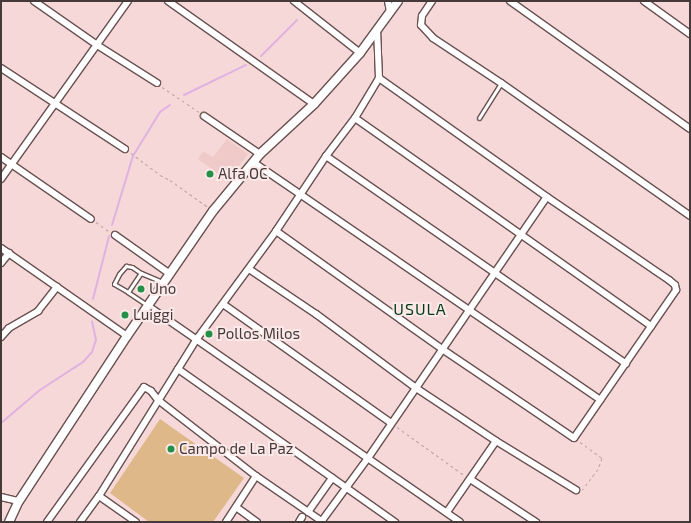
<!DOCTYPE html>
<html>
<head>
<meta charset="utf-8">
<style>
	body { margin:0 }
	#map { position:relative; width:691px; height:523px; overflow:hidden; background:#f6d8d8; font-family:"Exo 2",sans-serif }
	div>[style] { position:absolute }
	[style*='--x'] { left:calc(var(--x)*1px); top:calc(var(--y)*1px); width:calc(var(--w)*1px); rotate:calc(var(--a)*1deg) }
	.built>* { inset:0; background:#f0cac9 }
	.green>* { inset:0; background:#dfb88a }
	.stream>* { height:2px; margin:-1px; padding:0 1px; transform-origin:1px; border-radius:1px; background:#e0b2e1 }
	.path>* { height:1px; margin-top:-0.5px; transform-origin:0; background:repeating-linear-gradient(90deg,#bea6a6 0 3px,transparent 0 6px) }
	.roads { filter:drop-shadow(1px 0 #695151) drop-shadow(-1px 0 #695151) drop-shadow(0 1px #695151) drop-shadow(0 -1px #695151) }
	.service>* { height:3px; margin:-1.5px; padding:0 1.5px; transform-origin:1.5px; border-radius:1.5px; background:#fff }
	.minor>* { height:6px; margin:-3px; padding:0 3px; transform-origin:3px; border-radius:3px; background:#fff }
	.tertiary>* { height:8px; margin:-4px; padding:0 4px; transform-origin:4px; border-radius:4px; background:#fff }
	.dots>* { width:11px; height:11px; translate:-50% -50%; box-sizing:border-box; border:2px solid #fbe9e9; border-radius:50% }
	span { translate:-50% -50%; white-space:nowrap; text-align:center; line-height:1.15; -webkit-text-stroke:4px #fbe9e9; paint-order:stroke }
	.poi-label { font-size:15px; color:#453939 }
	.left { translate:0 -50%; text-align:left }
	.neighbourhood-label { font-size:16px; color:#053a18; letter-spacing:1px }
	.frame { position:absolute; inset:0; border:2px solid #453939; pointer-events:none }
</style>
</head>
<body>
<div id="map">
	<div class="built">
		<div style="clip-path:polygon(227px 139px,248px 154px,228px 181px,198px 159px,203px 151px,213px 157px)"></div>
	</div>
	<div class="green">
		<div style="clip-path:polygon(160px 419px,244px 478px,213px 522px,149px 522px,110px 493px)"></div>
	</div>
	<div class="stream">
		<div style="--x:301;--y:2;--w:1;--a:-90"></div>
		<div style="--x:261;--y:56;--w:51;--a:-45"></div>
		<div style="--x:184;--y:95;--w:69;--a:-25.8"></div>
		<div style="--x:112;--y:225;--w:72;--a:-73.1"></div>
		<div style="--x:133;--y:156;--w:52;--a:-58.5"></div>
		<div style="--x:160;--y:112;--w:12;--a:-35"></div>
		<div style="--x:93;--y:299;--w:65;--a:-75.7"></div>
		<div style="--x:1;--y:423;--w:51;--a:-40.2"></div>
		<div style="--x:40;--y:390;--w:51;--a:-33.1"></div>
		<div style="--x:83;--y:362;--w:13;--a:-48"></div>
		<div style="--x:92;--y:352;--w:13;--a:-72"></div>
		<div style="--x:96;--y:340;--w:19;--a:-102"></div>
	</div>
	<div class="path">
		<div style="--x:162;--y:87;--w:45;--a:34"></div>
		<div style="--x:131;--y:153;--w:36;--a:37"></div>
		<div style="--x:160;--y:175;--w:11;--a:27"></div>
		<div style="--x:170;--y:180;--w:47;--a:35.4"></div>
		<div style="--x:96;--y:222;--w:17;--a:36"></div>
		<div style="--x:397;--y:427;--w:82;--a:35.6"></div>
		<div style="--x:580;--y:442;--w:27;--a:36"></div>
		<div style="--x:602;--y:458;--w:12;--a:110"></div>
		<div style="--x:598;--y:469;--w:26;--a:127"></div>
	</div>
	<div class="roads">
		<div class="service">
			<div style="--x:479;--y:118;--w:41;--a:-57.8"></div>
			<div style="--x:128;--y:292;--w:16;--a:-150"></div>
			<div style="--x:114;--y:284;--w:11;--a:-63"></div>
			<div style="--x:119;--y:274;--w:11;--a:-49"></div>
			<div style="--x:126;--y:266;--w:6;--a:9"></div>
			<div style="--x:132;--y:267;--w:11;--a:34"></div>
			<div style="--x:147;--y:305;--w:23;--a:-146"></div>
			<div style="--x:128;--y:292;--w:23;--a:-56"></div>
			<div style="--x:141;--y:273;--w:23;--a:23"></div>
		</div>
		<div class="minor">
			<div style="--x:34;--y:1;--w:77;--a:34.9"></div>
			<div style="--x:97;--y:45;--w:71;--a:32.3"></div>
			<div style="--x:168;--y:1;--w:179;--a:35.2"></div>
			<div style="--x:294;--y:1;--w:84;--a:38.2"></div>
			<div style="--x:388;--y:1;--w:11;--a:80"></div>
			<div style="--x:432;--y:1;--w:18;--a:124"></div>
			<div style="--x:422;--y:16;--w:9;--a:96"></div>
			<div style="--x:421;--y:25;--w:18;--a:47"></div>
			<div style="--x:433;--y:38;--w:82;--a:33.5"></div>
			<div style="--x:501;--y:83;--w:231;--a:35.1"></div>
			<div style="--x:510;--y:1;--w:221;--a:35.4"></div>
			<div style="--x:644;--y:1;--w:57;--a:35.7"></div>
			<div style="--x:1;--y:68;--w:148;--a:33.2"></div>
			<div style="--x:204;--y:116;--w:68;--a:34.2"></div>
			<div style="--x:355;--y:118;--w:362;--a:35.1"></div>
			<div style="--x:326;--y:156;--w:365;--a:34.7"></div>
			<div style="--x:1;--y:157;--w:109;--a:34.6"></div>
			<div style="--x:253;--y:162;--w:421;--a:34.4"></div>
			<div style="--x:1;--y:179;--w:219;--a:-54.5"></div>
			<div style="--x:276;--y:231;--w:204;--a:35.4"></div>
			<div style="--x:442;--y:349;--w:159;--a:34"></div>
			<div style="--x:574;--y:438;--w:180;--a:-55.4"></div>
			<div style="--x:676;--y:290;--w:5;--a:-101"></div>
			<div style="--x:675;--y:285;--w:8;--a:-140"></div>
			<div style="--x:669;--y:280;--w:148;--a:-145.8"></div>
			<div style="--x:547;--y:197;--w:206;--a:-144.7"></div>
			<div style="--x:115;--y:235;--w:67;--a:35.3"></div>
			<div style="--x:1;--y:248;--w:154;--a:34.9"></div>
			<div style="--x:1;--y:263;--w:13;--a:-51"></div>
			<div style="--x:249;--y:269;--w:81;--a:33.9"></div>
			<div style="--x:316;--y:314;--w:124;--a:36.5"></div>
			<div style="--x:416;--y:388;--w:96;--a:33.5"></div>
			<div style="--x:496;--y:441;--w:94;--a:31.5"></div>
			<div style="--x:223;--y:304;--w:206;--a:35.3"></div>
			<div style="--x:148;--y:306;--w:379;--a:34.7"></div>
			<div style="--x:1;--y:337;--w:12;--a:-48"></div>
			<div style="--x:9;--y:328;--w:34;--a:-30"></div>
			<div style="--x:38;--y:311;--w:31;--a:-52"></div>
			<div style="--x:178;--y:369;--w:266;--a:35.2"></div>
			<div style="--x:470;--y:479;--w:79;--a:33.1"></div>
			<div style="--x:99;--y:496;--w:45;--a:35.1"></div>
			<div style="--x:1;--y:497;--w:18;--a:13"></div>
			<div style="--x:236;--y:507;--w:26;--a:36"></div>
			<div style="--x:308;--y:512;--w:42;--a:-54.8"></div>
			<div style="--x:447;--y:512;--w:86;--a:-55.4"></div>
			<div style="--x:47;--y:522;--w:166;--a:-54.3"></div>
			<div style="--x:144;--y:387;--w:8;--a:30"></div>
			<div style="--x:151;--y:391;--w:11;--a:52"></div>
			<div style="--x:158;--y:400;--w:124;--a:37.8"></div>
			<div style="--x:256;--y:476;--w:81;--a:34.5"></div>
			<div style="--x:80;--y:522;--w:32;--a:-54"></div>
			<div style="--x:99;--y:496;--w:184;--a:-58.1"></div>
			<div style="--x:196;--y:340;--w:135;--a:-53.7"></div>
			<div style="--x:276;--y:231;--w:90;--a:-56.3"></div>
			<div style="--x:326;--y:156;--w:48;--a:-52.7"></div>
			<div style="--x:355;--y:118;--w:47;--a:-59"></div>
			<div style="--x:379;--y:78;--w:49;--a:-92.3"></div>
			<div style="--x:226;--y:522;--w:55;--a:-56.9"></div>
			<div style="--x:299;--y:522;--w:6;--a:-59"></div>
			<div style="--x:321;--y:522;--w:79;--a:-53.7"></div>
			<div style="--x:368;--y:458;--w:316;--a:-55.6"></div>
		</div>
		<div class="tertiary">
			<div style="--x:9;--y:522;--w:23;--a:-65"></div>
			<div style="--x:19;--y:501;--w:197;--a:-56.8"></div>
			<div style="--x:127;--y:336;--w:152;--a:-55.5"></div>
			<div style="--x:213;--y:211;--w:74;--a:-50.5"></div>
			<div style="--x:260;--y:154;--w:74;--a:-42.8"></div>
			<div style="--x:314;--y:104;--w:69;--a:-48"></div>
			<div style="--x:360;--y:53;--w:64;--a:-53.8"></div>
		</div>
	</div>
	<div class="dots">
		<div style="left:210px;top:174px;background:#239048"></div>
		<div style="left:141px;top:289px;background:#239048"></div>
		<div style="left:125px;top:315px;background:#239048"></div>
		<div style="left:209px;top:334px;background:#239048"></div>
		<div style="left:171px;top:449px;background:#239048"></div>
	</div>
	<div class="poi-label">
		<span class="left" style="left:218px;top:174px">Alfa OC</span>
		<span class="left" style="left:149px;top:289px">Uno</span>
		<span class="left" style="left:133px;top:315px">Luiggi</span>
		<span class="left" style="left:217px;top:334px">Pollos Milos</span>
		<span class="left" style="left:179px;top:449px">Campo de La Paz</span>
	</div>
	<div class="neighbourhood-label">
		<span style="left:420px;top:309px">USULA</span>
	</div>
	<div class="frame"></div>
</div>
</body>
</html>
